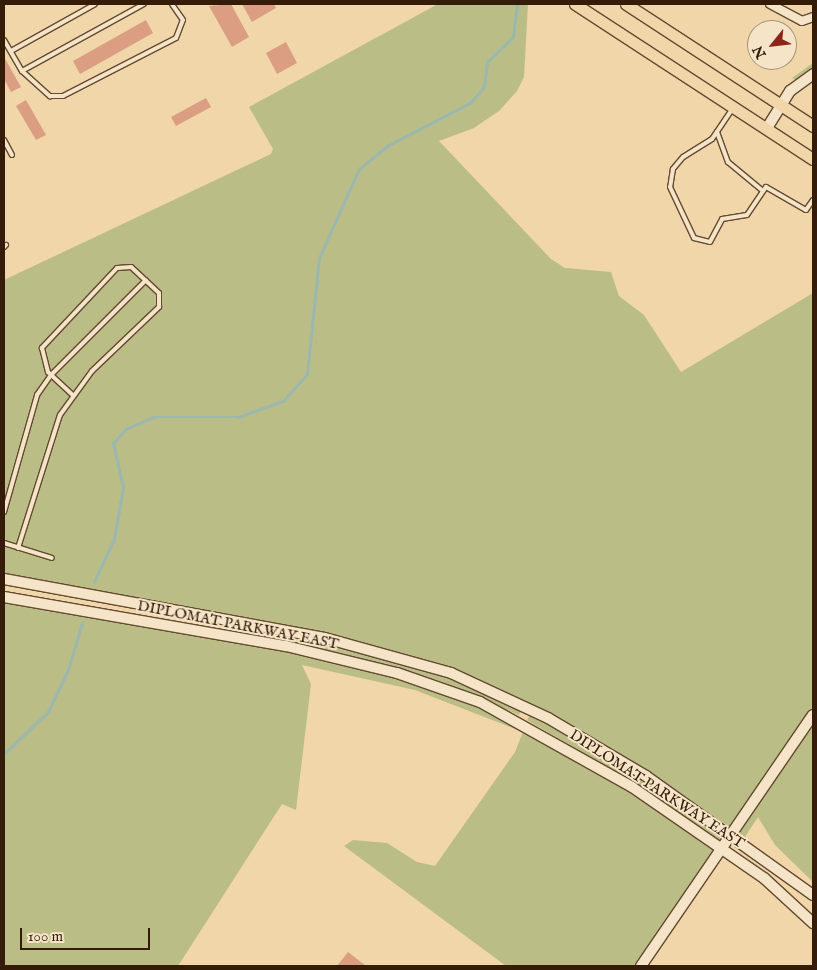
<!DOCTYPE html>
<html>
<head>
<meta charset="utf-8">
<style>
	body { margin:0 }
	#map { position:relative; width:817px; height:970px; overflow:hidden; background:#f0d6a9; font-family:"IM FELL English",serif }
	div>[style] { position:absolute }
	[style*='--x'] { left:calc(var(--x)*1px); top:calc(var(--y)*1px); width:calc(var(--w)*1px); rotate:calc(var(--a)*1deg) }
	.green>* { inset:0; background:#bbbd87 }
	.stream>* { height:2.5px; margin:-1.25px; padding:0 1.25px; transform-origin:1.25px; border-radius:1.25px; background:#9bb8af }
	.building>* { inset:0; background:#db9e82 }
	.roads { filter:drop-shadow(1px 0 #634a31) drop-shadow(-1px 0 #634a31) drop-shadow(0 1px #634a31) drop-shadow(0 -1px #634a31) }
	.lane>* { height:4px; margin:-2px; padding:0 2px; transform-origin:2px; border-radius:2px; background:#f5e4c7 }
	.street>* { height:8px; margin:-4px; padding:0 4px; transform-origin:4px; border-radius:4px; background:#f5e4c7 }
	.secondary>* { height:10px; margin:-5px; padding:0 5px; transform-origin:5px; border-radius:5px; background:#f5e4c7 }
	.primary>* { height:11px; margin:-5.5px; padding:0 5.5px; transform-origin:5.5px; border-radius:5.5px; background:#f0d6a9 }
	span { translate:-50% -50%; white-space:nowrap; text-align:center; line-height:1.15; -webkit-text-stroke:4px #f5e4c7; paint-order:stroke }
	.street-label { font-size:15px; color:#341c09 }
	.frame { position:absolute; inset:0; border:5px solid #341c09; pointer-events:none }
	.north { position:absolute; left:747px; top:20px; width:50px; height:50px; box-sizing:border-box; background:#f5e4c7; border:1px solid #a8947b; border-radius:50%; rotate:241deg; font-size:14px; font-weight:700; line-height:20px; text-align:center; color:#341c09 }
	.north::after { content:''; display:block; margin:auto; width:18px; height:22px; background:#8f2418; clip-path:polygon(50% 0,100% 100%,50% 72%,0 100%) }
	.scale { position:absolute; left:20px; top:928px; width:130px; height:22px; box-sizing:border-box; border:2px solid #341c09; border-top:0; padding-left:6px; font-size:15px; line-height:18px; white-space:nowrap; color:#341c09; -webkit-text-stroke:4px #f5e4c7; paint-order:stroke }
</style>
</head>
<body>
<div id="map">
	<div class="green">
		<div style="clip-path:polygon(438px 4px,528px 4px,524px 77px,517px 91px,499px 111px,474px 128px,439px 141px,551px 259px,565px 268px,611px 272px,619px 296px,644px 315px,681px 372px,813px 293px,813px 708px,730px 827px,551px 714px,453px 669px,303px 628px,4px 575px,4px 280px,271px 154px,273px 149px,249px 107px)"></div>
		<div style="clip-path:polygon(813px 63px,813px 69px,796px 80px,792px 78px)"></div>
		<div style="clip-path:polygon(4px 602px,285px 651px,395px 677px,478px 706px,629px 791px,714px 849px,635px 966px,506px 966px,344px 846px,353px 840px,387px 843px,417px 862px,435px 866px,515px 752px,523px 732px,415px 690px,302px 665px,311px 684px,296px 810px,282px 804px,178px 966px,4px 966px)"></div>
		<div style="clip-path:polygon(307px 639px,449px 678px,522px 710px,519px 715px,437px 680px,306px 646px)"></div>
		<div style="clip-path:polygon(530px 714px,643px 780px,724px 835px,719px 841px,635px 783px,527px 720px)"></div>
		<div style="clip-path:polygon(813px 723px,813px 882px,775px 845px,758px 817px,745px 837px,738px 832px)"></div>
	</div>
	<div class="stream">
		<div style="--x:94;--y:582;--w:47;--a:-65.1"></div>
		<div style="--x:114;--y:539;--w:52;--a:-80"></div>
		<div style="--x:123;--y:488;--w:46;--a:-102.5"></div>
		<div style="--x:113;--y:443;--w:19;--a:-47"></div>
		<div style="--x:126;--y:429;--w:30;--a:-24"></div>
		<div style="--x:153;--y:417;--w:85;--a:0"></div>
		<div style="--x:238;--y:417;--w:48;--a:-19.6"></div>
		<div style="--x:283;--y:401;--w:36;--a:-48"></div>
		<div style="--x:307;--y:374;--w:117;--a:-84.1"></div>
		<div style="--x:319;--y:258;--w:98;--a:-65.8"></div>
		<div style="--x:359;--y:169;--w:36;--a:-39"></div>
		<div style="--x:387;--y:146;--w:93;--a:-27.4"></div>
		<div style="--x:470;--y:103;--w:21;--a:-49"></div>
		<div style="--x:484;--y:87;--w:25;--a:-83"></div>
		<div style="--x:487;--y:62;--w:36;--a:-44"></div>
		<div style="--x:513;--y:37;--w:33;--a:-83"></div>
		<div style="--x:4;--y:754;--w:61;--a:-43.7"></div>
		<div style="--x:48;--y:712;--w:47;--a:-64.5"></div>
		<div style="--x:68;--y:670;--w:49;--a:-73.4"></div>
	</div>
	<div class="building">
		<div style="clip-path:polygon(231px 4px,249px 37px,232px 47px,209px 6px)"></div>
		<div style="clip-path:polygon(242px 4px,274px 4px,276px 8px,252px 22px)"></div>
		<div style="clip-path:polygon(146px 20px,153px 33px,80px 74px,73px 61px)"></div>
		<div style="clip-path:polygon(286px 42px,297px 63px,277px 74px,266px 53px)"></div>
		<div style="clip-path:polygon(4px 57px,21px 87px,11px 92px,4px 79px)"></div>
		<div style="clip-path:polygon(206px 98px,211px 107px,176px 126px,171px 117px)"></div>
		<div style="clip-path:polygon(26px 100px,46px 135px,36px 140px,16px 106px)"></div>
		<div style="clip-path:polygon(348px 952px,366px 966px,337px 966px)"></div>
	</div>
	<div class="roads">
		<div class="lane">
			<div style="--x:4;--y:40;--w:36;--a:60"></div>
			<div style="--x:22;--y:71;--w:139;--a:-28.8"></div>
			<div style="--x:11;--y:51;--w:96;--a:-29.2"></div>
			<div style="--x:22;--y:71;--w:38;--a:42"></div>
			<div style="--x:50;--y:96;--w:13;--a:0"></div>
			<div style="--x:63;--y:96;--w:127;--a:-27.2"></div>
			<div style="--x:176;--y:38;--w:19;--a:-69"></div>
			<div style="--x:183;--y:20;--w:19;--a:-125"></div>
			<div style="--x:733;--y:108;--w:37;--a:124"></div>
			<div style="--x:712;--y:139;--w:34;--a:148"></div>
			<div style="--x:683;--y:157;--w:16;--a:130"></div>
			<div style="--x:673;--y:169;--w:18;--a:99"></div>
			<div style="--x:670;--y:187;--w:56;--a:64.8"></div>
			<div style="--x:694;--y:238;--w:16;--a:14"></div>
			<div style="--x:710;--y:242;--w:26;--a:-62"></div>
			<div style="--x:722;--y:219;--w:25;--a:-9"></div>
			<div style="--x:747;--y:215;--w:34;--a:-56"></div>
			<div style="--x:766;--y:187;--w:46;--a:29.9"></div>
			<div style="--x:806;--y:210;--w:12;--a:-55"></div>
			<div style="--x:717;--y:132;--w:32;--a:70"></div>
			<div style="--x:728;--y:162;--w:45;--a:39.6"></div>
			<div style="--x:4;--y:140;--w:17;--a:62"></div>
			<div style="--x:4;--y:247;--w:3;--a:-45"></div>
			<div style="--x:4;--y:512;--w:122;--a:-74.2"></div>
			<div style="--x:37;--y:395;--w:24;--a:-55"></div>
			<div style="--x:51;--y:375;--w:134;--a:-45"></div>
			<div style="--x:4;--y:543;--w:50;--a:17.4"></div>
			<div style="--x:18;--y:548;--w:139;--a:-72.5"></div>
			<div style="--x:60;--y:415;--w:54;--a:-54"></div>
			<div style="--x:92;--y:371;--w:93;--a:-43.7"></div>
			<div style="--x:159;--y:307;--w:14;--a:-90"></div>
			<div style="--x:159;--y:293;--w:38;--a:-137"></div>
			<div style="--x:131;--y:267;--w:14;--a:176"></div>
			<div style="--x:117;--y:268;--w:110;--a:133.2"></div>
			<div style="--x:42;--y:348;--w:25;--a:76"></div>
			<div style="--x:48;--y:372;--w:33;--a:43"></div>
		</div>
		<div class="street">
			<div style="--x:770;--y:4;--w:36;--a:28"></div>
			<div style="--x:802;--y:21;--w:12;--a:-20"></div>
		</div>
		<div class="secondary">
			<div style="--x:767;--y:128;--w:44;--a:-58.1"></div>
			<div style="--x:790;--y:91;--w:29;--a:-36"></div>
			<div style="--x:4;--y:579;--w:326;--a:10.4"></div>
			<div style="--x:325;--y:638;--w:131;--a:15.5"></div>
			<div style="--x:451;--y:673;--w:107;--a:24.9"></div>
			<div style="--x:548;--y:718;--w:114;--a:30.6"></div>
			<div style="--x:646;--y:776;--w:205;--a:35.5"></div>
			<div style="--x:4;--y:597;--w:286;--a:9.9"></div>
			<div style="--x:286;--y:646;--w:114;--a:13.7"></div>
			<div style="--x:397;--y:673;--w:88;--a:19.3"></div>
			<div style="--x:480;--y:702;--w:174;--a:29.2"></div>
			<div style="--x:632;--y:787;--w:160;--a:34.6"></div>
			<div style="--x:764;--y:878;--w:67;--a:42.6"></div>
			<div style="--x:641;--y:966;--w:304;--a:-55.6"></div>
		</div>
		<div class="primary">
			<div style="--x:575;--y:4;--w:284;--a:33.1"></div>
			<div style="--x:626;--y:4;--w:223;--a:33.1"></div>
		</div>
	</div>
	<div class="street-label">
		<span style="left:238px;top:625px;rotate:11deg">DIPLOMAT PARKWAY EAST</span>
		<span style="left:657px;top:789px;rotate:33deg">DIPLOMAT PARKWAY EAST</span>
	</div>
	<div class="frame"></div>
	<div class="north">N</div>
	<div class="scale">100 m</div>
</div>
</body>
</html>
